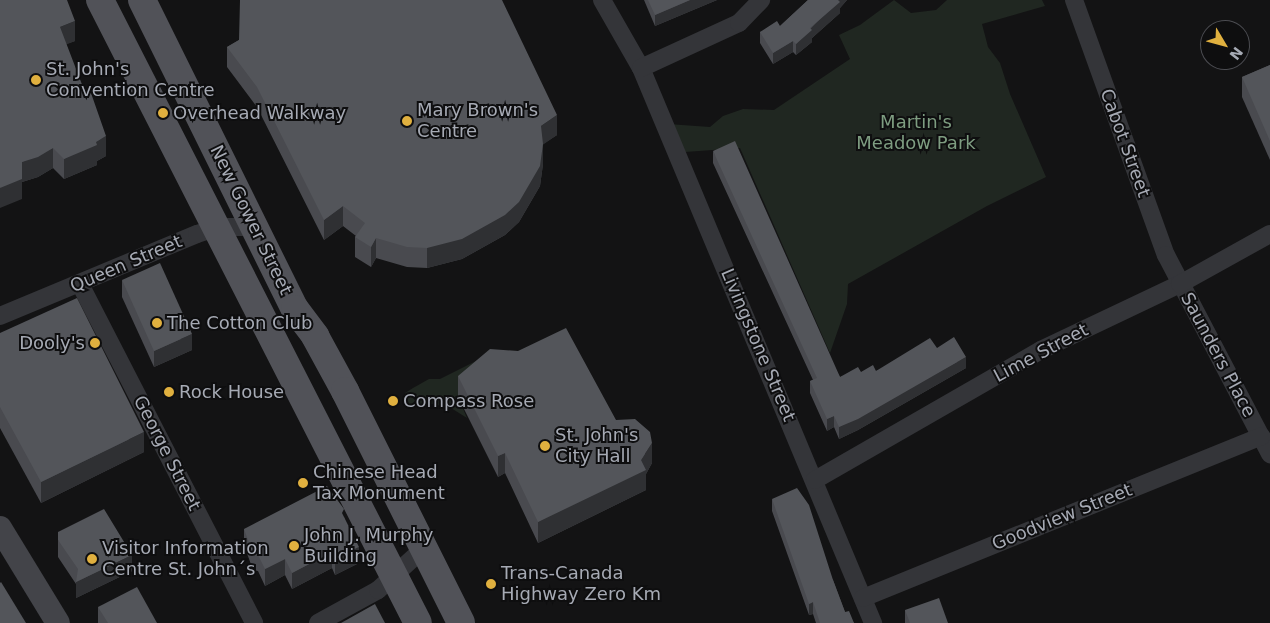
<!DOCTYPE html>
<html>
<head>
<meta charset="utf-8">
<style>
	body { margin:0 }
	#map { position:relative; width:1270px; height:623px; overflow:hidden; background:#131314; font-family:"DejaVu Sans",sans-serif }
	div>[style] { position:absolute }
	[style*='--x'] { left:calc(var(--x)*1px); top:calc(var(--y)*1px); width:calc(var(--w)*1px); rotate:calc(var(--a)*1deg) }
	.green>* { inset:0; background:#202721 }
	.street>* { height:18px; margin:-9px; padding:0 9px; transform-origin:9px; border-radius:9px; background:#343539 }
	.secondary>* { height:24px; margin:-12px; padding:0 12px; transform-origin:12px; border-radius:12px; background:#434449 }
	.primary>* { height:28px; margin:-14px; padding:0 14px; transform-origin:14px; border-radius:14px; background:#515258 }
	.wall>* { inset:0; background:#494a4f }
	.shaded-wall>* { inset:0; background:#2f3033 }
	.building>* { inset:0; background:#53555a }
	.dots>* { width:14px; height:14px; translate:-50% -50%; box-sizing:border-box; border:2px solid #0e0e0f; border-radius:50% }
	span { translate:-50% -50%; white-space:nowrap; text-align:center; line-height:1.15; -webkit-text-stroke:4px #0e0e0f; paint-order:stroke }
	.poi-label { font-size:18px; color:#a6aab4 }
	.left { translate:0 -50%; text-align:left }
	.right { translate:-100% -50%; text-align:right }
	.park-label { font-size:18px; color:#7e9d81 }
	.street-label { font-size:18px; color:#a6aab4 }
	.north { position:absolute; left:1200px; top:20px; width:50px; height:50px; box-sizing:border-box; background:#0e0e0f; border:1px solid #4b4c51; border-radius:50%; rotate:127deg; font-size:14px; font-weight:700; line-height:20px; text-align:center; color:#a6aab4 }
	.north::after { content:''; display:block; margin:auto; width:18px; height:22px; background:#e0b03f; clip-path:polygon(50% 0,100% 100%,50% 72%,0 100%) }
</style>
</head>
<body>
<div id="map">
	<div class="green">
		<div style="clip-path:polygon(894px 0,911px 13px,936px 10px,947px 0,1042px 0,1045px 6px,982px 24px,988px 47px,1000px 63px,1010px 94px,1046px 177px,987px 206px,848px 284px,847px 304px,830px 353px,740px 148px,685px 152px,668px 124px,710px 127px,723px 116px,743px 109px,774px 110px,850px 59px,839px 35px,860px 25px)"></div>
		<div style="clip-path:polygon(484px 357px,458px 397px,467px 418px,451px 408px,433px 404px,409px 404px,405px 393px,413px 388px,429px 379px,440px 379px)"></div>
	</div>
	<div class="street">
		<div style="--x:602;--y:0;--w:78;--a:60.2"></div>
		<div style="--x:641;--y:68;--w:602;--a:67.31"></div>
		<div style="--x:1074;--y:0;--w:271;--a:70.2"></div>
		<div style="--x:1166;--y:255;--w:225;--a:62.4"></div>
		<div style="--x:641;--y:68;--w:108;--a:-24.7"></div>
		<div style="--x:739;--y:23;--w:32;--a:-46"></div>
		<div style="--x:80;--y:284;--w:381;--a:62.8"></div>
		<div style="--x:0;--y:316;--w:213;--a:-22.6"></div>
		<div style="--x:197;--y:234;--w:23;--a:-18"></div>
		<div style="--x:219;--y:227;--w:35;--a:0"></div>
		<div style="--x:815;--y:480;--w:261;--a:-29.9"></div>
		<div style="--x:1041;--y:350;--w:154;--a:-25.4"></div>
		<div style="--x:1180;--y:284;--w:103;--a:-29.1"></div>
		<div style="--x:863;--y:598;--w:430;--a:-22.1"></div>
		<div style="--x:318;--y:623;--w:68;--a:-28.8"></div>
		<div style="--x:378;--y:590;--w:61;--a:-42.3"></div>
	</div>
	<div class="secondary">
		<div style="--x:0;--y:528;--w:111;--a:58.6"></div>
	</div>
	<div class="primary">
		<div style="--x:100;--y:0;--w:699;--a:62.96"></div>
		<div style="--x:142;--y:0;--w:345;--a:63.7"></div>
		<div style="--x:295;--y:309;--w:34;--a:53"></div>
		<div style="--x:315;--y:336;--w:63;--a:61.4"></div>
		<div style="--x:345;--y:391;--w:259;--a:63.4"></div>
	</div>
	<div class="wall">
		<div style="clip-path:polygon(0 0,75px 41px,66px 44px,106px 156px,97px 161px,97px 165px,64px 179px,53px 168px,38px 177px,22px 182px,22px 199px)"></div>
		<div style="clip-path:polygon(644px 0,717px 0,655px 26px)"></div>
		<div style="clip-path:polygon(808px 0,847px 0,840px 8px,840px 13px,812px 38px,812px 42px,796px 55px,793px 52px,773px 64px,760px 43px,760px 32px,780px 26px)"></div>
		<div style="clip-path:polygon(239px 40px,557px 135px,543px 144px,543px 164px,540px 186px,519px 222px,505px 235px,462px 259px,427px 268px,407px 267px,376px 258px,371px 267px,355px 257px,355px 237px,356px 236px,343px 226px,324px 240px,257px 107px,227px 67px,227px 47px)"></div>
		<div style="clip-path:polygon(1270px 65px,1270px 160px,1242px 97px,1242px 77px)"></div>
		<div style="clip-path:polygon(713px 151px,840px 377px,861px 372px,876px 371px,937px 348px,966px 368px,858px 430px,839px 439px,834px 427px,827px 431px,810px 393px,810px 381px,813px 380px,713px 163px)"></div>
		<div style="clip-path:polygon(122px 280px,192px 350px,154px 367px,122px 297px)"></div>
		<div style="clip-path:polygon(0 333px,144px 452px,41px 503px,0 428px)"></div>
		<div style="clip-path:polygon(458px 376px,616px 420px,652px 463px,646px 474px,646px 490px,538px 543px,505px 473px,498px 477px,458px 397px)"></div>
		<div style="clip-path:polygon(772px 499px,833px 580px,845px 612px,854px 623px,816px 623px,813px 614px,809px 615px,772px 511px)"></div>
		<div style="clip-path:polygon(344px 517px,359px 563px,335px 575px,332px 568px,292px 589px,285px 575px,265px 586px,258px 571px,253px 570px,244px 545px,244px 529px)"></div>
		<div style="clip-path:polygon(58px 540px,132px 571px,76px 598px,76px 584px,58px 557px)"></div>
		<div style="clip-path:polygon(98px 607px,157px 623px,98px 623px)"></div>
		<div style="clip-path:polygon(905px 610px,948px 623px,905px 623px)"></div>
	</div>
	<div class="shaded-wall">
		<div style="clip-path:polygon(690px 0,717px 0,655px 26px,655px 15px)"></div>
		<div style="clip-path:polygon(838px 0,847px 0,840px 8px,840px 13px,812px 38px,812px 42px,796px 55px,796px 44px)"></div>
		<div style="clip-path:polygon(75px 21px,75px 41px,60px 47px,60px 27px)"></div>
		<div style="clip-path:polygon(793px 41px,793px 52px,773px 64px,773px 53px)"></div>
		<div style="clip-path:polygon(557px 115px,557px 135px,541px 146px,541px 126px)"></div>
		<div style="clip-path:polygon(106px 136px,106px 156px,97px 161px,97px 165px,64px 179px,64px 159px)"></div>
		<div style="clip-path:polygon(543px 144px,543px 164px,540px 186px,519px 222px,505px 235px,462px 259px,427px 268px,427px 248px)"></div>
		<div style="clip-path:polygon(53px 148px,53px 168px,38px 177px,22px 182px,22px 199px,0 208px,0 188px,22px 162px)"></div>
		<div style="clip-path:polygon(343px 206px,343px 226px,324px 240px,324px 220px)"></div>
		<div style="clip-path:polygon(376px 238px,376px 258px,371px 267px,371px 247px)"></div>
		<div style="clip-path:polygon(192px 334px,192px 350px,154px 367px,154px 351px)"></div>
		<div style="clip-path:polygon(966px 357px,966px 368px,858px 430px,839px 439px,839px 427px)"></div>
		<div style="clip-path:polygon(834px 416px,834px 427px,827px 431px,827px 419px)"></div>
		<div style="clip-path:polygon(144px 432px,144px 452px,41px 503px,41px 482px)"></div>
		<div style="clip-path:polygon(652px 443px,652px 463px,646px 474px,646px 490px,538px 543px,538px 522px,641px 460px)"></div>
		<div style="clip-path:polygon(505px 453px,505px 473px,498px 477px,498px 456px)"></div>
		<div style="clip-path:polygon(359px 547px,359px 563px,335px 575px,335px 559px)"></div>
		<div style="clip-path:polygon(332px 552px,332px 568px,292px 589px,292px 573px)"></div>
		<div style="clip-path:polygon(132px 555px,132px 571px,76px 598px,76px 582px)"></div>
		<div style="clip-path:polygon(285px 559px,285px 575px,265px 586px,265px 569px)"></div>
		<div style="clip-path:polygon(813px 602px,813px 614px,809px 615px,809px 604px)"></div>
	</div>
	<div class="building">
		<div style="clip-path:polygon(0 0,67px 0,75px 21px,60px 27px,86px 95px,91px 93px,106px 136px,96px 142px,97px 145px,64px 159px,53px 148px,38px 157px,22px 162px,22px 179px,0 188px)"></div>
		<div style="clip-path:polygon(240px 0,502px 0,557px 115px,541px 126px,543px 144px,540px 166px,519px 202px,505px 215px,462px 239px,427px 248px,407px 247px,376px 238px,371px 247px,355px 237px,365px 223px,343px 206px,324px 220px,257px 87px,227px 47px,239px 40px)"></div>
		<div style="clip-path:polygon(648px 0,690px 0,655px 15px)"></div>
		<div style="clip-path:polygon(808px 0,838px 0,840px 2px,810px 28px,812px 30px,796px 44px,793px 41px,773px 53px,760px 32px,777px 21px,780px 26px)"></div>
		<div style="clip-path:polygon(1270px 65px,1270px 141px,1242px 77px)"></div>
		<div style="clip-path:polygon(735px 141px,840px 377px,858px 367px,861px 372px,873px 365px,876px 371px,930px 338px,937px 348px,954px 337px,966px 357px,858px 419px,839px 427px,834px 416px,827px 419px,810px 381px,817px 378px,713px 151px)"></div>
		<div style="clip-path:polygon(160px 263px,192px 334px,154px 351px,122px 280px)"></div>
		<div style="clip-path:polygon(77px 298px,144px 432px,41px 482px,0 407px,0 333px)"></div>
		<div style="clip-path:polygon(566px 328px,616px 420px,635px 419px,650px 432px,652px 443px,641px 460px,646px 470px,538px 522px,505px 453px,498px 456px,458px 376px,490px 349px,518px 351px)"></div>
		<div style="clip-path:polygon(327px 486px,344px 509px,342px 513px,359px 547px,335px 559px,332px 552px,292px 573px,285px 559px,265px 569px,258px 555px,253px 554px,244px 529px)"></div>
		<div style="clip-path:polygon(797px 488px,809px 505px,833px 580px,845px 612px,849px 611px,854px 623px,820px 623px,813px 602px,809px 604px,772px 499px)"></div>
		<div style="clip-path:polygon(104px 509px,132px 555px,76px 582px,78px 569px,58px 540px,58px 532px)"></div>
		<div style="clip-path:polygon(1px 582px,26px 623px,0 623px,0 583px)"></div>
		<div style="clip-path:polygon(137px 587px,157px 623px,108px 623px,98px 607px)"></div>
		<div style="clip-path:polygon(939px 598px,948px 623px,910px 623px,905px 610px)"></div>
		<div style="clip-path:polygon(375px 604px,385px 623px,341px 623px)"></div>
	</div>
	<div class="dots">
		<div style="left:36px;top:80px;background:#e0b03f"></div>
		<div style="left:163px;top:113px;background:#e0b03f"></div>
		<div style="left:407px;top:121px;background:#e0b03f"></div>
		<div style="left:157px;top:323px;background:#e0b03f"></div>
		<div style="left:95px;top:343px;background:#e0b03f"></div>
		<div style="left:169px;top:392px;background:#e0b03f"></div>
		<div style="left:393px;top:401px;background:#e0b03f"></div>
		<div style="left:545px;top:446px;background:#e0b03f"></div>
		<div style="left:303px;top:483px;background:#e0b03f"></div>
		<div style="left:294px;top:546px;background:#e0b03f"></div>
		<div style="left:92px;top:559px;background:#e0b03f"></div>
		<div style="left:491px;top:584px;background:#e0b03f"></div>
	</div>
	<div class="poi-label">
		<span class="left" style="left:46px;top:80px">St. John's<br>Convention Centre</span>
		<span class="left" style="left:417px;top:121px">Mary Brown's<br>Centre</span>
		<span class="left" style="left:173px;top:113px">Overhead Walkway</span>
		<span class="left" style="left:167px;top:323px">The Cotton Club</span>
		<span class="right" style="left:85px;top:343px">Dooly's</span>
		<span class="left" style="left:179px;top:392px">Rock House</span>
		<span class="left" style="left:403px;top:401px">Compass Rose</span>
		<span class="left" style="left:555px;top:446px">St. John's<br>City Hall</span>
		<span class="left" style="left:313px;top:483px">Chinese Head<br>Tax Monument</span>
		<span class="left" style="left:304px;top:546px">John J. Murphy<br>Building</span>
		<span class="left" style="left:102px;top:559px">Visitor Information<br>Centre St. John´s</span>
		<span class="left" style="left:501px;top:584px">Trans-Canada<br>Highway Zero Km</span>
	</div>
	<div class="park-label">
		<span style="left:916px;top:133px">Martin's<br>Meadow Park</span>
	</div>
	<div class="street-label">
		<span style="left:1125px;top:143px;rotate:70deg">Cabot Street</span>
		<span style="left:251px;top:220px;rotate:64deg">New Gower Street</span>
		<span style="left:126px;top:264px;rotate:-23deg">Queen Street</span>
		<span style="left:758px;top:345px;rotate:67deg">Livingstone Street</span>
		<span style="left:1041px;top:353px;rotate:-28deg">Lime Street</span>
		<span style="left:1218px;top:355px;rotate:62deg">Saunders Place</span>
		<span style="left:167px;top:453px;rotate:63deg">George Street</span>
		<span style="left:1062px;top:517px;rotate:-22deg">Goodview Street</span>
	</div>
	<div class="north">N</div>
</div>
</body>
</html>
